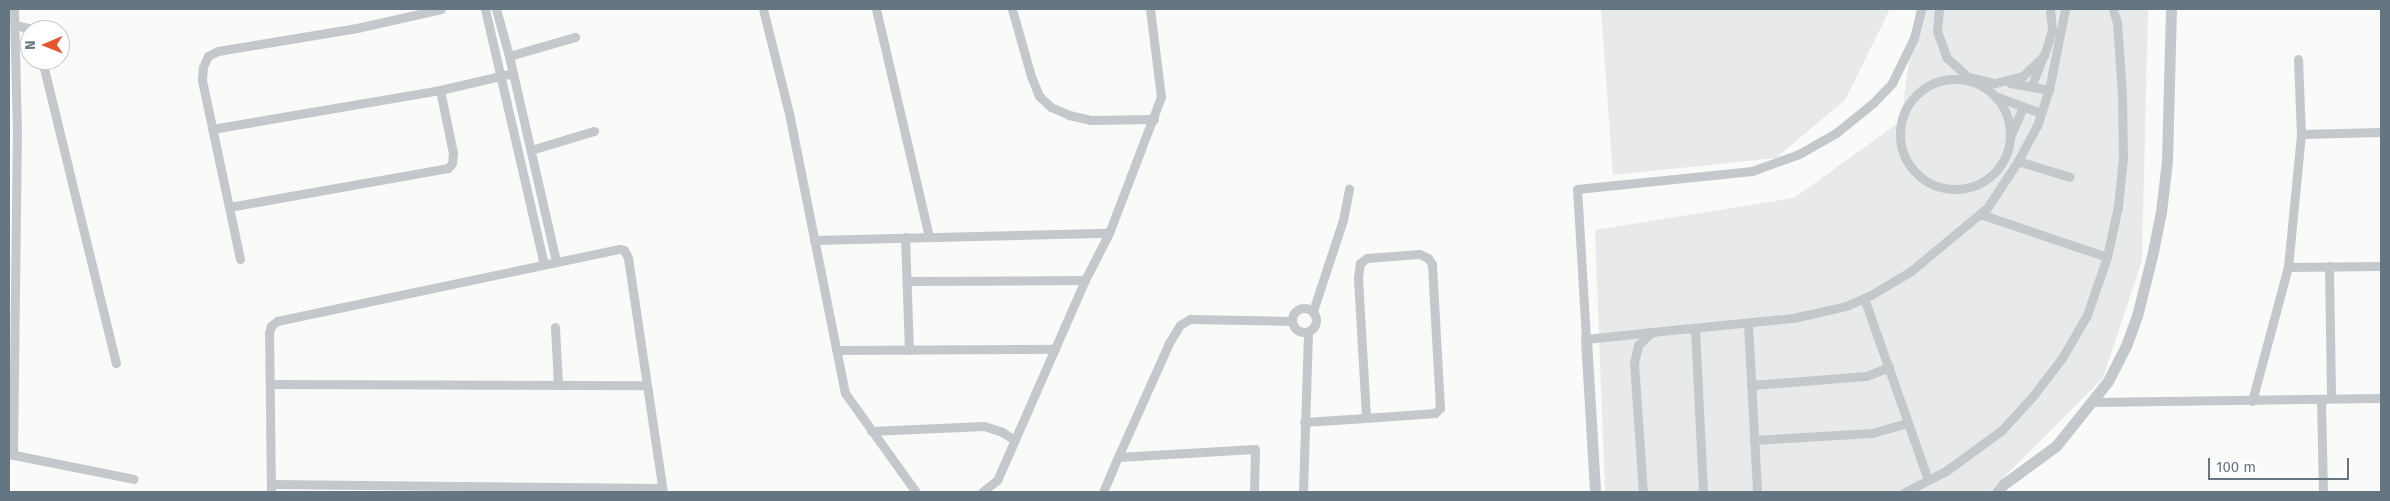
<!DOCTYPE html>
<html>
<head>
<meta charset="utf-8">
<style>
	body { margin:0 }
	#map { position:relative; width:2390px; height:501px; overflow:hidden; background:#fafaf8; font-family:"Fira Sans",sans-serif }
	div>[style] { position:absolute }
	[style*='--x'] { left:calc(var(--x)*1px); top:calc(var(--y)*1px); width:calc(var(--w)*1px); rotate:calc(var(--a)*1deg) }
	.built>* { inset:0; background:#e8e9e9 }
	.minor>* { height:9px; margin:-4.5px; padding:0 4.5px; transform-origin:4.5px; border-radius:4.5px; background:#c3c8cc }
	.minor>.ring { margin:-4.5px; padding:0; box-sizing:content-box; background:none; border:9px solid #c3c8cc; border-radius:50% }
	.tertiary>* { height:11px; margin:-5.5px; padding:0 5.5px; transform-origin:5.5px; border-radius:5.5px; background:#c3c8cc }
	span { translate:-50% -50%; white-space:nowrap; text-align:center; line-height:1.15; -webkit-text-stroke:5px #fff; paint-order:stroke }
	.frame { position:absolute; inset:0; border:10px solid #657683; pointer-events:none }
	.north { position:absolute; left:20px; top:20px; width:50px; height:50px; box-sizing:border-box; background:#fff; border:1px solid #c1c8cd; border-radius:50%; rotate:269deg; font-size:14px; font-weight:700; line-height:20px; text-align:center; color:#657683 }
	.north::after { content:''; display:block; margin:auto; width:18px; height:22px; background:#e4572e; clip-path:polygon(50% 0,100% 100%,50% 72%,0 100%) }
	.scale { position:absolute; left:2208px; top:458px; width:141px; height:22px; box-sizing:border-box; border:2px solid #657683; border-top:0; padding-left:6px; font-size:15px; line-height:18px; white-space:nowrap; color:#657683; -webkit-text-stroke:4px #fff; paint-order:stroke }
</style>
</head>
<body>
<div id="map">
	<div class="built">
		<div style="clip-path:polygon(1601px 9px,1890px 9px,1845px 100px,1776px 158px,1613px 175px)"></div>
		<div style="clip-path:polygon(1916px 9px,2148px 9px,2142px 260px,2103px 378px,1989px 492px,1605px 492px,1595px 230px,1794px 198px,1901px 121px)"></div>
	</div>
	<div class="minor">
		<div style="--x:485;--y:9;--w:262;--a:77"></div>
		<div style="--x:496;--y:9;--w:49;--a:74.5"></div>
		<div style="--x:509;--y:56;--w:210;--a:77.1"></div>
		<div style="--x:763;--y:9;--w:107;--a:76"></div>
		<div style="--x:789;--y:113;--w:286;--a:78.7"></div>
		<div style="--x:845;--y:393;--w:122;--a:54.4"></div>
		<div style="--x:876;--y:9;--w:234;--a:76.9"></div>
		<div style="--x:1012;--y:9;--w:70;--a:74.2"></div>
		<div style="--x:1031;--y:76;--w:22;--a:68"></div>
		<div style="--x:1039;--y:96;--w:16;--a:43"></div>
		<div style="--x:1051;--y:107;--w:20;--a:24"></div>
		<div style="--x:1069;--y:115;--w:22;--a:13"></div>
		<div style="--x:1090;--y:120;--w:64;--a:-0.9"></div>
		<div style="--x:1939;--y:9;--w:22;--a:95"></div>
		<div style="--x:1937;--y:31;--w:29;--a:70"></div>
		<div style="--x:1947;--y:58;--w:28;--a:42"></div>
		<div style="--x:1968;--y:77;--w:28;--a:13"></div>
		<div style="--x:1995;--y:83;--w:29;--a:-14"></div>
		<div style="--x:2023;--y:76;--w:29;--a:-44"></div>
		<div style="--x:2044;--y:56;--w:28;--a:-73"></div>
		<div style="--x:2052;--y:29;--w:20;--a:-96"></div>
		<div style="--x:15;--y:25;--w:13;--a:13"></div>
		<div style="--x:28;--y:28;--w:3;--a:45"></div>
		<div style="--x:509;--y:56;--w:69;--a:-16.1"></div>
		<div style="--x:42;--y:60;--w:312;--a:76.3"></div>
		<div class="ring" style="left:1900px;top:79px;width:101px;height:101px"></div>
		<div style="--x:2010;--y:83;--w:40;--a:10"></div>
		<div style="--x:2032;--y:85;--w:25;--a:-69"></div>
		<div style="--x:1995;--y:96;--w:49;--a:20.3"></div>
		<div style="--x:212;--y:129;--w:231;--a:-9.7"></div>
		<div style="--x:440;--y:90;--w:75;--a:-13.1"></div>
		<div style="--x:2301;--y:134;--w:80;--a:-1.4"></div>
		<div style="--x:2011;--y:135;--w:30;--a:-67"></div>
		<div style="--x:531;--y:150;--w:66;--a:-16.8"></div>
		<div style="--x:2018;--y:161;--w:54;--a:17.1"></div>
		<div style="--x:229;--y:207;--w:222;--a:-10.1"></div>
		<div style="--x:448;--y:168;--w:6;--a:-51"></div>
		<div style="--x:452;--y:163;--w:10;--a:-84"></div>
		<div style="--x:453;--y:153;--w:64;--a:-101.7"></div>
		<div style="--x:1980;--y:214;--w:134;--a:18.7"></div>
		<div style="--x:1109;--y:233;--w:146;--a:-69.1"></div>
		<div style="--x:1161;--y:97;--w:89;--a:-97.1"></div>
		<div style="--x:905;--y:237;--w:113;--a:88"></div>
		<div style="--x:814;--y:240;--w:295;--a:-1.4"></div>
		<div style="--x:1109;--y:233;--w:53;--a:117.1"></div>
		<div style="--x:1085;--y:280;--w:219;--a:113.7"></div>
		<div style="--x:997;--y:480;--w:19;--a:141"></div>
		<div style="--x:240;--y:259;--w:183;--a:-102"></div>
		<div style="--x:202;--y:80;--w:13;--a:-86"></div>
		<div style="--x:203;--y:67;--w:12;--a:-66"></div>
		<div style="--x:208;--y:56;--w:11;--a:-27"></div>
		<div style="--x:218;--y:51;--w:141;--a:-9.4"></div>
		<div style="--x:357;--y:28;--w:86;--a:-12.7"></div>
		<div style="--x:2329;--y:266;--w:132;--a:89.1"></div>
		<div style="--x:2288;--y:267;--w:93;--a:-0.6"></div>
		<div style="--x:907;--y:281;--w:178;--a:-0.3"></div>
		<div style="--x:1864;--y:298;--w:193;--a:70.6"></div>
		<div class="ring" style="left:1292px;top:308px;width:15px;height:15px"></div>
		<div style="--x:1313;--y:311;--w:96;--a:-71.8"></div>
		<div style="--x:1343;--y:220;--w:32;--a:-79"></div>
		<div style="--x:1748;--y:324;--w:168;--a:86.9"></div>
		<div style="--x:555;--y:327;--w:58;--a:87"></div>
		<div style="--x:1695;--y:328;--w:164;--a:87.2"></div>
		<div style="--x:1652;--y:332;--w:66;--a:173.9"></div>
		<div style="--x:1586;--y:339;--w:150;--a:-93.4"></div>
		<div style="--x:1577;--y:189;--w:176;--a:-5.9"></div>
		<div style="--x:1752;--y:171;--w:50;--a:-19.9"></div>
		<div style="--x:1799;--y:154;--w:43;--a:-29.6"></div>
		<div style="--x:1836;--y:133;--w:48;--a:-39"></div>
		<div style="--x:1873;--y:103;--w:28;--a:-46"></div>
		<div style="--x:1892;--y:83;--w:50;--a:-63.9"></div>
		<div style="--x:1914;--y:38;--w:30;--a:-76"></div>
		<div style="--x:836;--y:350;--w:219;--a:-0.3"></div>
		<div style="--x:271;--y:384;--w:375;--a:0.2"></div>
		<div style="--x:1751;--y:385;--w:115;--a:-4.5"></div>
		<div style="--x:1866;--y:376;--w:25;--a:-21"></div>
		<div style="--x:2321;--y:399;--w:93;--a:88.8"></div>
		<div style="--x:2252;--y:401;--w:139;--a:-75"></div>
		<div style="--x:2288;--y:267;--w:134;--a:-84.4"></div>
		<div style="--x:2301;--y:134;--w:75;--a:-92.3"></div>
		<div style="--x:2093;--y:402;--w:288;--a:-0.8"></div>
		<div style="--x:1304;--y:422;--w:62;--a:-3.7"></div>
		<div style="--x:1366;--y:418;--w:69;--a:-4.1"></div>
		<div style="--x:1435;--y:413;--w:7;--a:-45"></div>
		<div style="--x:1440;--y:408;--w:144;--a:-93.2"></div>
		<div style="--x:1432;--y:264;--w:7;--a:-124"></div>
		<div style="--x:1428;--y:258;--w:10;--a:-156"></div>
		<div style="--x:1419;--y:254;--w:52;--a:175.6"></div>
		<div style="--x:1367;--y:258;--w:9;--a:144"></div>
		<div style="--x:1360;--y:263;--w:15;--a:98"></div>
		<div style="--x:1358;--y:278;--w:140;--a:86.7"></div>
		<div style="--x:871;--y:431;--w:113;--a:-2.5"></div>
		<div style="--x:984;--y:426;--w:19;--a:18"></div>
		<div style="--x:1002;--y:432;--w:15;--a:32"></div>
		<div style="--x:1754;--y:440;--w:118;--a:-3.4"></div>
		<div style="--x:1872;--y:433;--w:37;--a:-16"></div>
		<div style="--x:9;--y:454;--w:127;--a:11.3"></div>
		<div style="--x:13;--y:454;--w:321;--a:-89.3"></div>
		<div style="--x:17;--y:133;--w:124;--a:-91.4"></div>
		<div style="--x:1118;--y:457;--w:125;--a:-65.9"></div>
		<div style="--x:1169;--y:343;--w:21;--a:-59"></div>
		<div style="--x:1180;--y:325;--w:12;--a:-31"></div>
		<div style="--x:1190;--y:319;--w:102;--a:1.1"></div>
		<div style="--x:271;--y:484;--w:391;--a:0.6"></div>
		<div style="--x:271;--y:492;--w:159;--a:-90.7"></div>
		<div style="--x:269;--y:333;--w:7;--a:-74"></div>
		<div style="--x:271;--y:326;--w:8;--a:-40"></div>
		<div style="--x:277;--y:321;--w:350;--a:-11.9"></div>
		<div style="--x:620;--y:249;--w:4;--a:14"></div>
		<div style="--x:624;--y:250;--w:9;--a:63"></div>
		<div style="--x:628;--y:258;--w:237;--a:81.5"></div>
		<div style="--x:1103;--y:492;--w:38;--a:-67"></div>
		<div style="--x:1118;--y:457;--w:137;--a:-3.3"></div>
		<div style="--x:1255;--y:449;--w:43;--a:91.3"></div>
		<div style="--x:1303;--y:492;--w:160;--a:-88.2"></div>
		<div style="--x:1643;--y:492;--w:129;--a:-94"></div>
		<div style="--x:1634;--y:363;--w:18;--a:-77"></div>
		<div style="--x:1638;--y:345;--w:19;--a:-43"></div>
		<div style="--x:1652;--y:332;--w:142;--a:-5.7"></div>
		<div style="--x:1793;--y:318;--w:54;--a:-12.8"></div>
		<div style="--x:1846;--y:306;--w:27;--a:-24"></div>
		<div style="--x:1871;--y:295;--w:47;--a:-31"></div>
		<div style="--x:1911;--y:271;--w:99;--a:-39.7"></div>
		<div style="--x:1987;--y:208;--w:56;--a:-56.6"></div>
		<div style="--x:2018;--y:161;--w:40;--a:-62"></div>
		<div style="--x:2037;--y:126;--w:38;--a:-72"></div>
		<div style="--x:2049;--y:90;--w:83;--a:-78.8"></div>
		<div style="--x:1905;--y:492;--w:46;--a:-27.1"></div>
		<div style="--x:1946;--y:471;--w:69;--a:-36.2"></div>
		<div style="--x:2002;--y:430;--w:45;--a:-47.7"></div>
		<div style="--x:2032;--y:397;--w:49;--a:-52.4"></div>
		<div style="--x:2062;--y:358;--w:50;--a:-59.8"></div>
		<div style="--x:2087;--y:315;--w:61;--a:-71"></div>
		<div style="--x:2107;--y:257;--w:52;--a:-77.8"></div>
		<div style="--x:2118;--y:206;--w:48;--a:-84.1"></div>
		<div style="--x:2123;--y:158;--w:64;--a:-90.9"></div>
		<div style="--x:2122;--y:94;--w:71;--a:-94"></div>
		<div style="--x:2117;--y:23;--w:15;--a:-106"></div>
	</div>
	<div class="tertiary">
		<div style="--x:1586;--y:339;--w:153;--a:86.6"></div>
		<div style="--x:1997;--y:492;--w:11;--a:-49"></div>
		<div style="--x:2004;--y:484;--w:64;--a:-36.2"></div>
		<div style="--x:2056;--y:446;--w:83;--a:-51.3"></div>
		<div style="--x:2108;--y:381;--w:39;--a:-63"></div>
		<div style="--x:2126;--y:346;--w:32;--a:-70"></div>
		<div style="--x:2137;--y:316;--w:62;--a:-76"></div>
		<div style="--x:2152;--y:256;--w:45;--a:-78.4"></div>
		<div style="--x:2161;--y:212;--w:51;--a:-83.3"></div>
		<div style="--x:2167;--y:161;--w:152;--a:-88.5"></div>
	</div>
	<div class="frame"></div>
	<div class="north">N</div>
	<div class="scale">100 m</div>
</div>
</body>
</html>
